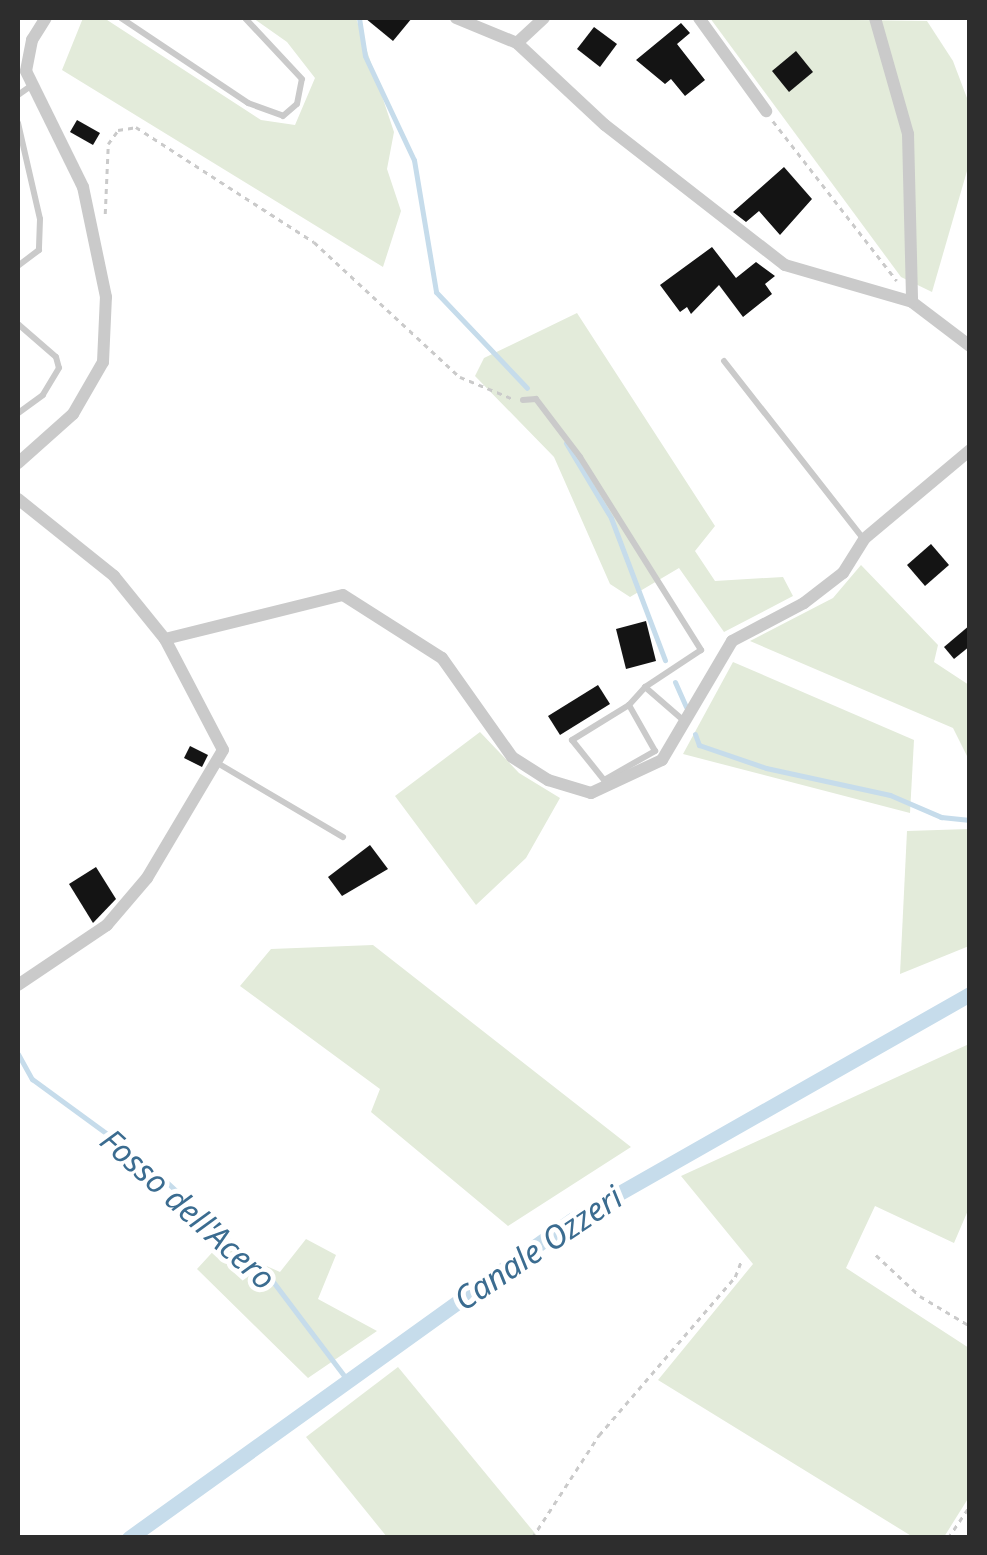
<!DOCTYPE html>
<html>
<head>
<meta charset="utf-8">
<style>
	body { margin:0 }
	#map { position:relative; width:987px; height:1555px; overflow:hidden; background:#fff; font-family:"Noto Sans",sans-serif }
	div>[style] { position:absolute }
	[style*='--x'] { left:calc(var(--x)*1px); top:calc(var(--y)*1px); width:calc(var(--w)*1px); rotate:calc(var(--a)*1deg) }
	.green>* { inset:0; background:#e3ebda }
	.stream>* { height:5px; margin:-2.5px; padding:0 2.5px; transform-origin:2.5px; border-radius:2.5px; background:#c6dceb }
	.canal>* { height:15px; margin:-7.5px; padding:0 7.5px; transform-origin:7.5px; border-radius:7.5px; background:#c6dceb }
	.building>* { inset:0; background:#141414 }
	.path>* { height:2.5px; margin-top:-1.25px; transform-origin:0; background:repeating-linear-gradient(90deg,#cacaca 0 5px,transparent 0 10px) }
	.service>* { height:6px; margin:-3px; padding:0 3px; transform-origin:3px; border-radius:3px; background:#cacaca }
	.minor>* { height:12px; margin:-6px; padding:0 6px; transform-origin:6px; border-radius:6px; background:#cacaca }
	span { translate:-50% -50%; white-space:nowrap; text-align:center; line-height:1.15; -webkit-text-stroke:10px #fff; paint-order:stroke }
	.water-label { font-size:32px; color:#3b6c90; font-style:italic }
	.frame { position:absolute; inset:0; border:20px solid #2d2d2d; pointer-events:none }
</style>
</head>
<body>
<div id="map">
	<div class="green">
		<div style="clip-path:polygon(83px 18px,104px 18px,261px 120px,295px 125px,315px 78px,287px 42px,253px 18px,356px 18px,394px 132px,387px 169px,401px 211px,383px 267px,62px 70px)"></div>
		<div style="clip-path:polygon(710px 18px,927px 21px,953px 61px,970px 106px,969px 164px,932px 292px,901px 277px)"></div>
		<div style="clip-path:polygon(577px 313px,715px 526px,695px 551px,715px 581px,783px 577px,793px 596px,724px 632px,679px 568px,630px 597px,610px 584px,554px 457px,475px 376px,484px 358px)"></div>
		<div style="clip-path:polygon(861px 565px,938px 645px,934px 662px,969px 685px,969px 760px,953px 728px,750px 641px,833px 598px)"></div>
		<div style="clip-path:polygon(733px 662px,914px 740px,910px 813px,683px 754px)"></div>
		<div style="clip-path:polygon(480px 732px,519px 773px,560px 798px,526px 858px,476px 905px,395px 796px)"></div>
		<div style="clip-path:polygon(969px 829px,969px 946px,900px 974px,907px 831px)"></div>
		<div style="clip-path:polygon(373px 945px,631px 1147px,508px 1226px,371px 1112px,380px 1089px,240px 986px,271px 949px)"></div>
		<div style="clip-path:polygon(969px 1044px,969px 1208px,954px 1243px,875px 1206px,846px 1268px,969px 1348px,969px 1497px,944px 1537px,913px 1537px,658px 1380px,753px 1264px,681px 1176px)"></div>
		<div style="clip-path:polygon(306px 1239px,336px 1255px,318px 1299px,377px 1331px,308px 1378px,197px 1269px,219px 1245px,280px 1272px)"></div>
		<div style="clip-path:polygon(398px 1367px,538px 1537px,387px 1537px,306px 1437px)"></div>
	</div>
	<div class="stream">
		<div style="--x:359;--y:18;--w:38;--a:81"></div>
		<div style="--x:365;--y:56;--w:115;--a:64.8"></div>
		<div style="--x:414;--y:160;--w:134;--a:80.5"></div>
		<div style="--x:436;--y:292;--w:132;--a:46.5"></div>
		<div style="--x:566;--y:443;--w:87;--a:59"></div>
		<div style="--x:611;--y:518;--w:152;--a:69.2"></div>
		<div style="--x:675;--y:682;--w:27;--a:66"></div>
		<div style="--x:695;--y:734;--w:12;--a:70"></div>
		<div style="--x:699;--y:745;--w:71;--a:18.9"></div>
		<div style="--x:766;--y:768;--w:127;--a:12.3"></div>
		<div style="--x:890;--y:795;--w:56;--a:23.3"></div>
		<div style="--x:941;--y:817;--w:29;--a:6"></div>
		<div style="--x:18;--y:1054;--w:29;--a:61"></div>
		<div style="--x:32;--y:1079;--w:139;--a:36.2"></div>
		<div style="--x:144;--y:1161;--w:173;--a:42.9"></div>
		<div style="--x:271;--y:1279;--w:124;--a:52.9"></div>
	</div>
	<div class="canal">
		<div style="--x:129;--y:1538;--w:545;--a:-35.67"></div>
		<div style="--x:572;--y:1220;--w:458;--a:-29.6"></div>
	</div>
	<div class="building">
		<div style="clip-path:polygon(365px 18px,412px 18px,393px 41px)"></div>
		<div style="clip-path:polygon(681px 23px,690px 33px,677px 44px,705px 80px,685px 96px,671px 79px,665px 84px,636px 60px)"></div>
		<div style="clip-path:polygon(594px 27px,617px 44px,600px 67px,577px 49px)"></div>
		<div style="clip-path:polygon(796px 51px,813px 72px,789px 92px,772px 71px)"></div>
		<div style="clip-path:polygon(77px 120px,100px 133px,93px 145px,70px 132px)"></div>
		<div style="clip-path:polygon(784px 167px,812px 199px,780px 235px,759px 211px,746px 222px,733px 212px)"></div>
		<div style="clip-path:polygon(712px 247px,736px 278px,756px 262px,775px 276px,765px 284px,772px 294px,743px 317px,719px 285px,691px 314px,687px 307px,680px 312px,660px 285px)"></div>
		<div style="clip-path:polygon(931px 544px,949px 565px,925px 586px,907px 565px)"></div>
		<div style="clip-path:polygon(646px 621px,656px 661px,626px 669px,616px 629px)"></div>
		<div style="clip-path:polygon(970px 625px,970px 646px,954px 659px,944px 647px)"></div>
		<div style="clip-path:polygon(598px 685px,610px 704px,560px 735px,548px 716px)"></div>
		<div style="clip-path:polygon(190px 746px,208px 755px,202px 767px,184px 758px)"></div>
		<div style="clip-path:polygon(370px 845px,388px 869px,342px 896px,328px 877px)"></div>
		<div style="clip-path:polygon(96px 867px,116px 899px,93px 923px,69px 884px)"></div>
	</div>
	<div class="path">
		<div style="--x:773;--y:121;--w:202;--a:52.2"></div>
		<div style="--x:105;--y:214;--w:70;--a:-87.5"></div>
		<div style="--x:108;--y:144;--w:17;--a:-54"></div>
		<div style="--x:118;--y:130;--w:18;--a:-9"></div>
		<div style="--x:136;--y:127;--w:212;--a:32.9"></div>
		<div style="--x:314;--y:242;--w:199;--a:42.8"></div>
		<div style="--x:460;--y:377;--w:57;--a:22.5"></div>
		<div style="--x:876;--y:1255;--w:60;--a:43"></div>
		<div style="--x:920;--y:1296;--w:58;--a:31"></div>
		<div style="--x:532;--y:1538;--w:123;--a:-57"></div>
		<div style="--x:599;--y:1435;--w:208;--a:-49.3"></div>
		<div style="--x:735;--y:1277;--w:17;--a:-69"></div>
		<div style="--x:948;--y:1538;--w:40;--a:-56"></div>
	</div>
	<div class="service">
		<div style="--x:121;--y:18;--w:153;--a:33.8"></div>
		<div style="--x:248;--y:103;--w:37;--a:20"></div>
		<div style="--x:283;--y:116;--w:18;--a:-41"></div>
		<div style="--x:297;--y:104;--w:25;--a:-79"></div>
		<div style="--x:302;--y:79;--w:83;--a:-133.1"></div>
		<div style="--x:18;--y:95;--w:16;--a:-35"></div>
		<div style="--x:18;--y:123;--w:98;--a:77.1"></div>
		<div style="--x:40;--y:219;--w:31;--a:92"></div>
		<div style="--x:39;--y:250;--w:26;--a:143"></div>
		<div style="--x:18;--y:324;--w:50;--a:41"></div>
		<div style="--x:56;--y:357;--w:11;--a:75"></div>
		<div style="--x:59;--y:368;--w:31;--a:121"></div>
		<div style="--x:43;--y:395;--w:31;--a:144"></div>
		<div style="--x:724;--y:361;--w:225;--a:51.9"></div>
		<div style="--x:523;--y:400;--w:13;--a:-4"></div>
		<div style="--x:536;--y:399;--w:73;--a:52.8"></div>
		<div style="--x:580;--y:457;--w:228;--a:57.9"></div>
		<div style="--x:701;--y:650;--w:67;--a:146.5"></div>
		<div style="--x:645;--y:687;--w:50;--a:41"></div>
		<div style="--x:629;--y:705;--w:67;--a:148.4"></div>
		<div style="--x:572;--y:740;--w:51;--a:51.3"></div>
		<div style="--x:604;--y:780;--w:59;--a:-29.6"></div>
		<div style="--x:655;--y:751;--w:53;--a:-119.5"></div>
		<div style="--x:629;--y:705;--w:24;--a:-48"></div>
		<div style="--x:219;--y:764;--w:144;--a:30.5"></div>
	</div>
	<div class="minor">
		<div style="--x:456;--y:18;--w:66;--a:22.3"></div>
		<div style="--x:517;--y:43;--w:120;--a:43"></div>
		<div style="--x:605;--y:125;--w:228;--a:37.9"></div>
		<div style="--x:785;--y:265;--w:132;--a:16.2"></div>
		<div style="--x:912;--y:302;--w:73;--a:37.2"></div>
		<div style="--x:699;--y:18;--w:115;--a:54.2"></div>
		<div style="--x:875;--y:18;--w:121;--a:74.1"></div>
		<div style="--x:908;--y:134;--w:168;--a:88.6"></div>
		<div style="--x:517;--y:43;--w:37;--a:-43"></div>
		<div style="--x:18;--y:463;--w:74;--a:-41.7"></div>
		<div style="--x:73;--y:414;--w:60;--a:-60"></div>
		<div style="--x:103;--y:362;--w:65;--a:-87.4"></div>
		<div style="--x:106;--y:297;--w:112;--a:-101.8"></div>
		<div style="--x:83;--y:187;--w:129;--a:-116.2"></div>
		<div style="--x:26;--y:71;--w:32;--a:-79"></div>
		<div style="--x:32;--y:40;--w:26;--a:-58"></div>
		<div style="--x:18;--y:499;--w:123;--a:38.7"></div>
		<div style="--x:114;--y:576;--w:81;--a:51"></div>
		<div style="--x:165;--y:639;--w:125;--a:62.4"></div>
		<div style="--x:223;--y:750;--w:149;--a:120.7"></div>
		<div style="--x:147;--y:878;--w:62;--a:130.4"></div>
		<div style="--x:107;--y:925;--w:107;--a:146"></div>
		<div style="--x:165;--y:639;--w:183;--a:-13.9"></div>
		<div style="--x:343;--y:595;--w:117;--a:32.5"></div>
		<div style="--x:442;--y:658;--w:121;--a:54.7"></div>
		<div style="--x:512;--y:757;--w:43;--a:32.6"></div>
		<div style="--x:548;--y:780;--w:45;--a:16.8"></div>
		<div style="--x:591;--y:793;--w:78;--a:-24.9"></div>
		<div style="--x:662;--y:760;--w:138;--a:-59.5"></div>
		<div style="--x:732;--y:641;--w:81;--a:-27.8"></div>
		<div style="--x:804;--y:603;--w:49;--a:-37.6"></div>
		<div style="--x:843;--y:573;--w:40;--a:-58"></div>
		<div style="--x:864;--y:539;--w:138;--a:-40"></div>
	</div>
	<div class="water-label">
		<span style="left:188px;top:1209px;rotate:42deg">Fosso dell'Acero</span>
		<span style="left:538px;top:1248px;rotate:-34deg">Canale Ozzeri</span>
	</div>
	<div class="frame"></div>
</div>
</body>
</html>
